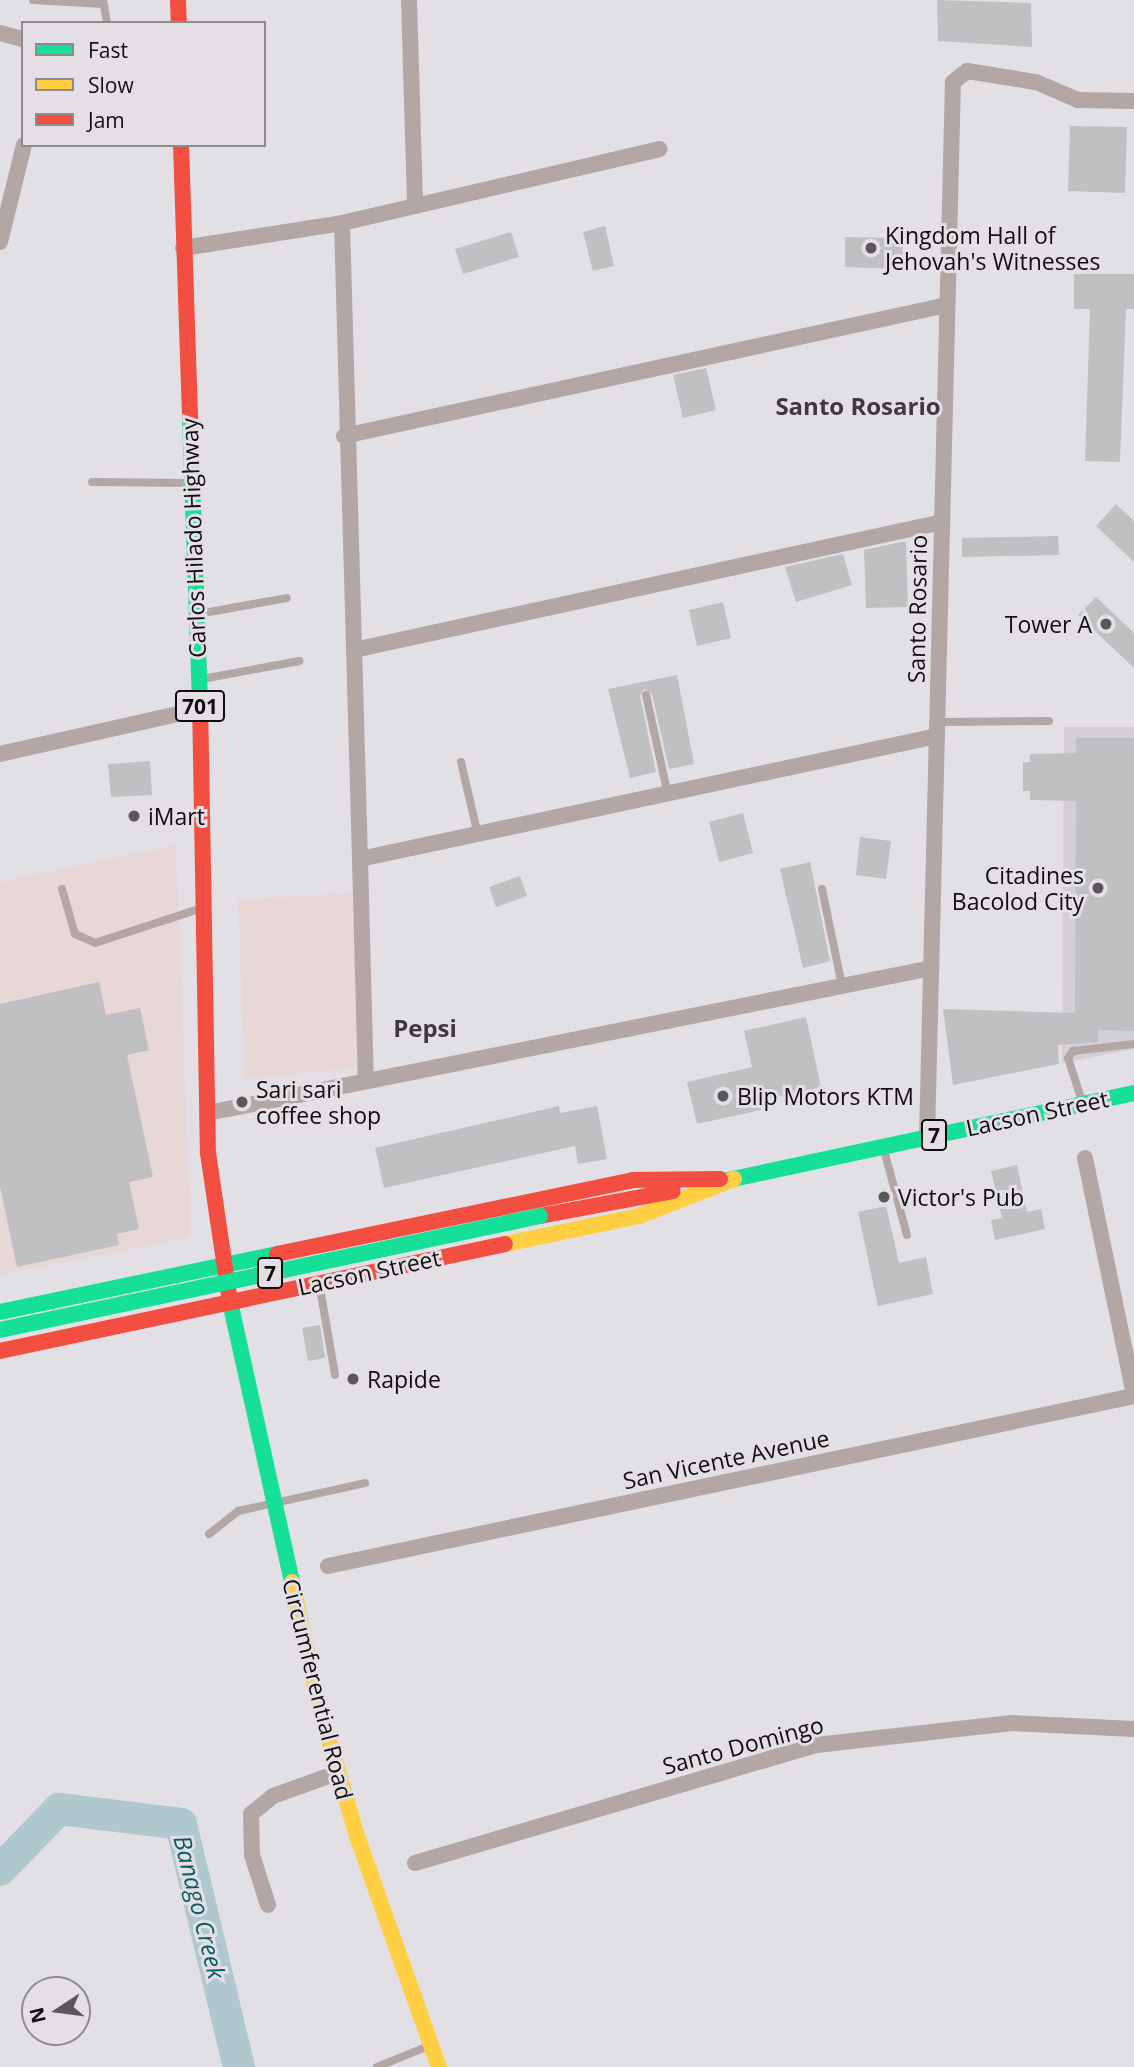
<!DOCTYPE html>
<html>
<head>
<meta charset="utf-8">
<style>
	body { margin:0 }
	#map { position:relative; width:1134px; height:2067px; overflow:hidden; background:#e2e0e4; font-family:"Open Sans",sans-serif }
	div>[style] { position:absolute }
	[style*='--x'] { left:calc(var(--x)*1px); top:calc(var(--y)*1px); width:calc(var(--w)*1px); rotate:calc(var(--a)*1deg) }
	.built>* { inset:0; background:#d4cfd6 }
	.industrial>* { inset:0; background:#e7d7d7 }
	.river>* { height:32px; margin:-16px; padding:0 16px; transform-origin:16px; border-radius:16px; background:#afc8cd }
	.building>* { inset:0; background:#c0bfc1 }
	.lane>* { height:8px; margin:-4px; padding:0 4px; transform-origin:4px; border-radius:4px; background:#b2a7a4 }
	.street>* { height:16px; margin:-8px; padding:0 8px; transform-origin:8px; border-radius:8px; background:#b2a7a4 }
	.fast>* { height:16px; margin:-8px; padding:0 8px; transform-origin:8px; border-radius:8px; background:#16e098 }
	.slow>* { height:16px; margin:-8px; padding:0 8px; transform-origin:8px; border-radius:8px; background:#ffcf43 }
	.jam>* { height:16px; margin:-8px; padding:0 8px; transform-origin:8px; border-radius:8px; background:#f24e42 }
	.fast-bridge>* { height:16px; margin:-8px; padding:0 8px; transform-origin:8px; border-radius:8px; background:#16e098 }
	.dots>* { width:19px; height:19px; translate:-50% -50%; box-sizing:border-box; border:4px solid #e3dfe5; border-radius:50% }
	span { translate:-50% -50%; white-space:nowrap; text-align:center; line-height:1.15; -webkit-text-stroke:6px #e3dfe5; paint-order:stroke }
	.shield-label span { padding:2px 5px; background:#e3dfe5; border:2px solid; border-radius:5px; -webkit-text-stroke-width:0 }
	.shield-label { font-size:21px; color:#0f0d0f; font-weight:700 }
	.poi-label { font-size:23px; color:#0f0d0f }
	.left { translate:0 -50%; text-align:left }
	.right { translate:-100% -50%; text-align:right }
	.street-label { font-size:23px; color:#0f0d0f }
	.neighbourhood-label { font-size:24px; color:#3d393e; font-weight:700 }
	.water-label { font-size:24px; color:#085a62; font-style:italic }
	.legend { position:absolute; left:21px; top:21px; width:245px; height:126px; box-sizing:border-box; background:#e3dfe5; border:2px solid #8e8b8f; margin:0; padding:9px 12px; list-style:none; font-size:21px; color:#0f0d0f }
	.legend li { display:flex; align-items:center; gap:14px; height:35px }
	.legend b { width:35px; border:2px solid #8e8b8f }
	.north { position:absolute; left:21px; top:1976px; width:70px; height:70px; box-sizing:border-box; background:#e3dfe5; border:2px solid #8e8b8f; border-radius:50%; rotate:257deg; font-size:19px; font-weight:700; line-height:28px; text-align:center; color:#0f0d0f }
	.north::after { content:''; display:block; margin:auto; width:24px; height:32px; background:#59575a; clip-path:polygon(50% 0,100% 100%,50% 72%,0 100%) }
</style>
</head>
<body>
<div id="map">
	<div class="built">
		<div style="clip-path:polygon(1064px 727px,1134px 727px,1134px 1049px,1062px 1063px)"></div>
	</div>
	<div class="industrial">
		<div style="clip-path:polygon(176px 845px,191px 1237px,0 1275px,0 882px)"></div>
		<div style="clip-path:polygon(354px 893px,357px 1068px,245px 1079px,238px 900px)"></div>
	</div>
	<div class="river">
		<div style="--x:0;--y:1870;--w:85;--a:-46"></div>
		<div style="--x:59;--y:1809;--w:123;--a:7"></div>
		<div style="--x:181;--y:1824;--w:250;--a:76.6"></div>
	</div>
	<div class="building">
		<div style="clip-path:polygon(937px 0,1031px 3px,1032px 47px,938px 41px)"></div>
		<div style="clip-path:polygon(1070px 126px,1127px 127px,1125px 193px,1068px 191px)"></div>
		<div style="clip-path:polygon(605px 226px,614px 266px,593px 271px,583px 232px)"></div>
		<div style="clip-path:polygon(511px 232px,519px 257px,463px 274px,455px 249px)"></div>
		<div style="clip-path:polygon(845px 237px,903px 238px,902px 269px,845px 267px)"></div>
		<div style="clip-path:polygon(1074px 274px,1134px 274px,1134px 309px,1126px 309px,1120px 462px,1085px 461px,1090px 309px,1074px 309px)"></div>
		<div style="clip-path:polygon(706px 368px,716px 410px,683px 418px,673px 375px)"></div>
		<div style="clip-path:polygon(1116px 504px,1134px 521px,1134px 562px,1096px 526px)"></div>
		<div style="clip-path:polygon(1058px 536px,1059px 555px,962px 557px,962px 538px)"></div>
		<div style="clip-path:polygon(901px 542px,906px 542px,908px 607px,866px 608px,864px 550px)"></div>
		<div style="clip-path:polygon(843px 554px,852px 585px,796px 602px,785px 567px)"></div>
		<div style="clip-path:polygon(1096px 597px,1134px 633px,1134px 668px,1078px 615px)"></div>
		<div style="clip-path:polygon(723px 602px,731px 638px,697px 646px,689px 610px)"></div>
		<div style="clip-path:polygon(677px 675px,694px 764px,669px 769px,652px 694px,644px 689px,640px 696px,656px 772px,630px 778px,608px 689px)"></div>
		<div style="clip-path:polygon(1076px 738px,1134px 738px,1134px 1031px,1098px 1030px,1098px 1042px,1058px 1045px,1059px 1064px,953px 1085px,943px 1009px,1075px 1013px,1076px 801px,1030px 800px,1030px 791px,1023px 791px,1023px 762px,1030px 762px,1030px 754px,1076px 753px)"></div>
		<div style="clip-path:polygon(150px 761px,152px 795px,111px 797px,108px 764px)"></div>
		<div style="clip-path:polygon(743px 813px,753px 853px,719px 862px,709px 822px)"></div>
		<div style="clip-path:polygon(860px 837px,891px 841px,886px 879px,856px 875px)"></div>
		<div style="clip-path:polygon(810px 862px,830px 961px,803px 968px,780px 869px)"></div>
		<div style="clip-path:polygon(520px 876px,527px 896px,496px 907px,489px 887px)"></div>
		<div style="clip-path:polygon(99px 982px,106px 1015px,140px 1008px,149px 1050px,127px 1055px,153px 1177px,129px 1182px,139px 1229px,117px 1234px,119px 1245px,17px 1267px,0 1186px,0 1004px)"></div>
		<div style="clip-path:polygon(806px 1017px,821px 1087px,759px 1101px,761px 1110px,697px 1124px,687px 1082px,752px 1067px,744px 1031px)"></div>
		<div style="clip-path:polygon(559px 1106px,560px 1113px,597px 1106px,607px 1159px,578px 1164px,575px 1146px,384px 1188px,375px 1148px)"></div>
		<div style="clip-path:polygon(1017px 1165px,1027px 1212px,1041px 1209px,1045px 1229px,995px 1240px,991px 1220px,1002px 1218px,991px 1171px)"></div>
		<div style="clip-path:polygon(886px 1206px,899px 1263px,926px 1257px,933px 1294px,878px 1306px,858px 1212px)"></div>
		<div style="clip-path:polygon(320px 1325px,325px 1358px,308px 1361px,302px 1328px)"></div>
	</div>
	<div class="lane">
		<div style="--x:33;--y:0;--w:70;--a:3.3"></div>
		<div style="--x:103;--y:0;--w:23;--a:80"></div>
		<div style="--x:92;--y:482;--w:98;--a:0.6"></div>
		<div style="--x:198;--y:614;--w:90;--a:-10.2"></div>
		<div style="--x:202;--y:679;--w:99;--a:-10.5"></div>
		<div style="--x:646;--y:695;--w:102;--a:77.6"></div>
		<div style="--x:938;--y:722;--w:111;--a:-0.5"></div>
		<div style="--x:461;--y:762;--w:75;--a:76.9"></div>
		<div style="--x:62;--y:889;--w:47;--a:73.9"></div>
		<div style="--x:75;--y:934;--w:22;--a:24"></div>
		<div style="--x:95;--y:943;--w:109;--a:-18.1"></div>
		<div style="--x:822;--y:889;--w:99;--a:78.3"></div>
		<div style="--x:1082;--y:1101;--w:45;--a:-108"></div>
		<div style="--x:1068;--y:1058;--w:9;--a:-54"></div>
		<div style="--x:1073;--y:1051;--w:61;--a:-6.5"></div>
		<div style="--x:884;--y:1150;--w:88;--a:74.9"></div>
		<div style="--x:320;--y:1288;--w:88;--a:80.2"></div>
		<div style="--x:209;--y:1534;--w:37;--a:-38"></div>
		<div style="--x:238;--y:1511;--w:130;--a:-12.4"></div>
		<div style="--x:377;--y:2067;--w:58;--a:-22.2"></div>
	</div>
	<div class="street">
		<div style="--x:409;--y:0;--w:206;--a:88.3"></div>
		<div style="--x:0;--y:33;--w:24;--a:15"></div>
		<div style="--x:342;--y:223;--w:636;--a:88.38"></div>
		<div style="--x:360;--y:859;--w:590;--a:-12.03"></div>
		<div style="--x:0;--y:242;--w:100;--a:-76.1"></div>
		<div style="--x:183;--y:248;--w:161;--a:-8.9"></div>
		<div style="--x:342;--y:223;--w:326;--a:-13.1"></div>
		<div style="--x:344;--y:436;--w:617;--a:-12.26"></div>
		<div style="--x:354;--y:650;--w:602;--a:-12.28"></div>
		<div style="--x:0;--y:754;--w:205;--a:-12.7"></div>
		<div style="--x:360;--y:859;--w:222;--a:88.5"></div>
		<div style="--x:208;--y:1113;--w:738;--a:-11.33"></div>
		<div style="--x:927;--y:1137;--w:1055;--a:-88.59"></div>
		<div style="--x:953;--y:82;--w:18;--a:-38"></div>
		<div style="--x:967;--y:71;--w:70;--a:9.1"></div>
		<div style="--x:1036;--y:82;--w:46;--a:23.2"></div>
		<div style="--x:1078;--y:100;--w:56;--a:1"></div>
		<div style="--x:1085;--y:1158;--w:242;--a:78.3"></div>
		<div style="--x:328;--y:1566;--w:824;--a:-11.91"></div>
		<div style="--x:415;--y:1863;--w:418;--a:-16.4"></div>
		<div style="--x:816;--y:1745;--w:197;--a:-6.4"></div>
		<div style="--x:1012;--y:1723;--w:122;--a:2.8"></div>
		<div style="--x:268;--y:1905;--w:52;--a:-107.7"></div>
		<div style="--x:252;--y:1855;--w:41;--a:-91.4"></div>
		<div style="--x:251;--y:1814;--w:28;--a:-39"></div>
		<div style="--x:273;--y:1796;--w:68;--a:-19.8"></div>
	</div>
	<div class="fast">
		<div style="--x:190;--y:418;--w:282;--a:88"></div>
		<div style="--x:719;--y:1182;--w:424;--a:-12.1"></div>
		<div style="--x:230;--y:1302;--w:287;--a:77.5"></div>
		<div style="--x:0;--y:1312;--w:283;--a:-11.8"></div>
	</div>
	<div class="slow">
		<div style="--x:505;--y:1244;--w:137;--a:-11.8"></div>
		<div style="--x:639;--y:1216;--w:102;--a:-21.3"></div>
		<div style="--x:292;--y:1582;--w:123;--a:77.8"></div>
		<div style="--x:318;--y:1702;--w:140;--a:73.8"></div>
		<div style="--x:357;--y:1836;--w:245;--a:70.5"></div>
	</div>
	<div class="jam">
		<div style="--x:178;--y:0;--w:23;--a:88"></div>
		<div style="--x:181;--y:145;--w:273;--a:88.1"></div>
		<div style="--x:200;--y:700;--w:453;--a:89"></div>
		<div style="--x:208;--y:1153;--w:151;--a:81.6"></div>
		<div style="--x:540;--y:1216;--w:135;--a:-10.6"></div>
		<div style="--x:277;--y:1254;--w:364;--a:-11.7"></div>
		<div style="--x:633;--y:1180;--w:87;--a:-0.7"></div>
		<div style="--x:0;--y:1351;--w:516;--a:-11.96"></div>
	</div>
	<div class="fast-bridge">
		<div style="--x:0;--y:1330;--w:552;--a:-11.92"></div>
	</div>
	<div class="dots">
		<div style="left:871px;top:248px;background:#59575a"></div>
		<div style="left:1106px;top:624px;background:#59575a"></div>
		<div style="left:134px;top:816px;background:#59575a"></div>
		<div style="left:1098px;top:888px;background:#59575a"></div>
		<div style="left:723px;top:1096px;background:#59575a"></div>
		<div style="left:242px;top:1102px;background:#59575a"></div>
		<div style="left:884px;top:1197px;background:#59575a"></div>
		<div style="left:353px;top:1379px;background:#59575a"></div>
	</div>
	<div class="shield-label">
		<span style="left:200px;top:706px">701</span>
		<span style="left:934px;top:1135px">7</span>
		<span style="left:270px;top:1273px">7</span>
	</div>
	<div class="poi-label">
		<span class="left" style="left:885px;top:248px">Kingdom Hall of<br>Jehovah's Witnesses</span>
		<span class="right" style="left:1092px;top:624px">Tower A</span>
		<span class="left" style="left:148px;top:816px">iMart</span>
		<span class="right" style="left:1084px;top:888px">Citadines<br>Bacolod City</span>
		<span class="left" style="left:256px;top:1102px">Sari sari<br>coffee shop</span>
		<span class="left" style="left:737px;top:1096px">Blip Motors KTM</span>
		<span class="left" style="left:898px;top:1197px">Victor's Pub</span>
		<span class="left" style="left:367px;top:1379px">Rapide</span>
	</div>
	<div class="street-label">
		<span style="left:193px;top:538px;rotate:-92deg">Carlos Hilado Highway</span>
		<span style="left:917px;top:609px;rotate:-89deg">Santo Rosario</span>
		<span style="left:1037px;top:1113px;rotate:-12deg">Lacson Street</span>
		<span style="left:369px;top:1272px;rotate:-12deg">Lacson Street</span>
		<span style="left:726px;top:1459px;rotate:-12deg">San Vicente Avenue</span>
		<span style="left:318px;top:1689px;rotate:76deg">Circumferential Road</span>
		<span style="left:743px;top:1745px;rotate:-15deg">Santo Domingo</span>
	</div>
	<div class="neighbourhood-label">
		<span style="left:858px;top:406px">Santo Rosario</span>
		<span style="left:425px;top:1028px">Pepsi</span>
	</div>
	<div class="water-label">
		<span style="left:200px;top:1907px;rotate:76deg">Banago Creek</span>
	</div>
	<ul class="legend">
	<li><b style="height:9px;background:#16e098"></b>Fast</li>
	<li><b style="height:9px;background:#ffcf43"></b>Slow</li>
	<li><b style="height:9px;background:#f24e42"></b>Jam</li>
	</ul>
	<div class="north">N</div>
</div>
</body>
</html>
